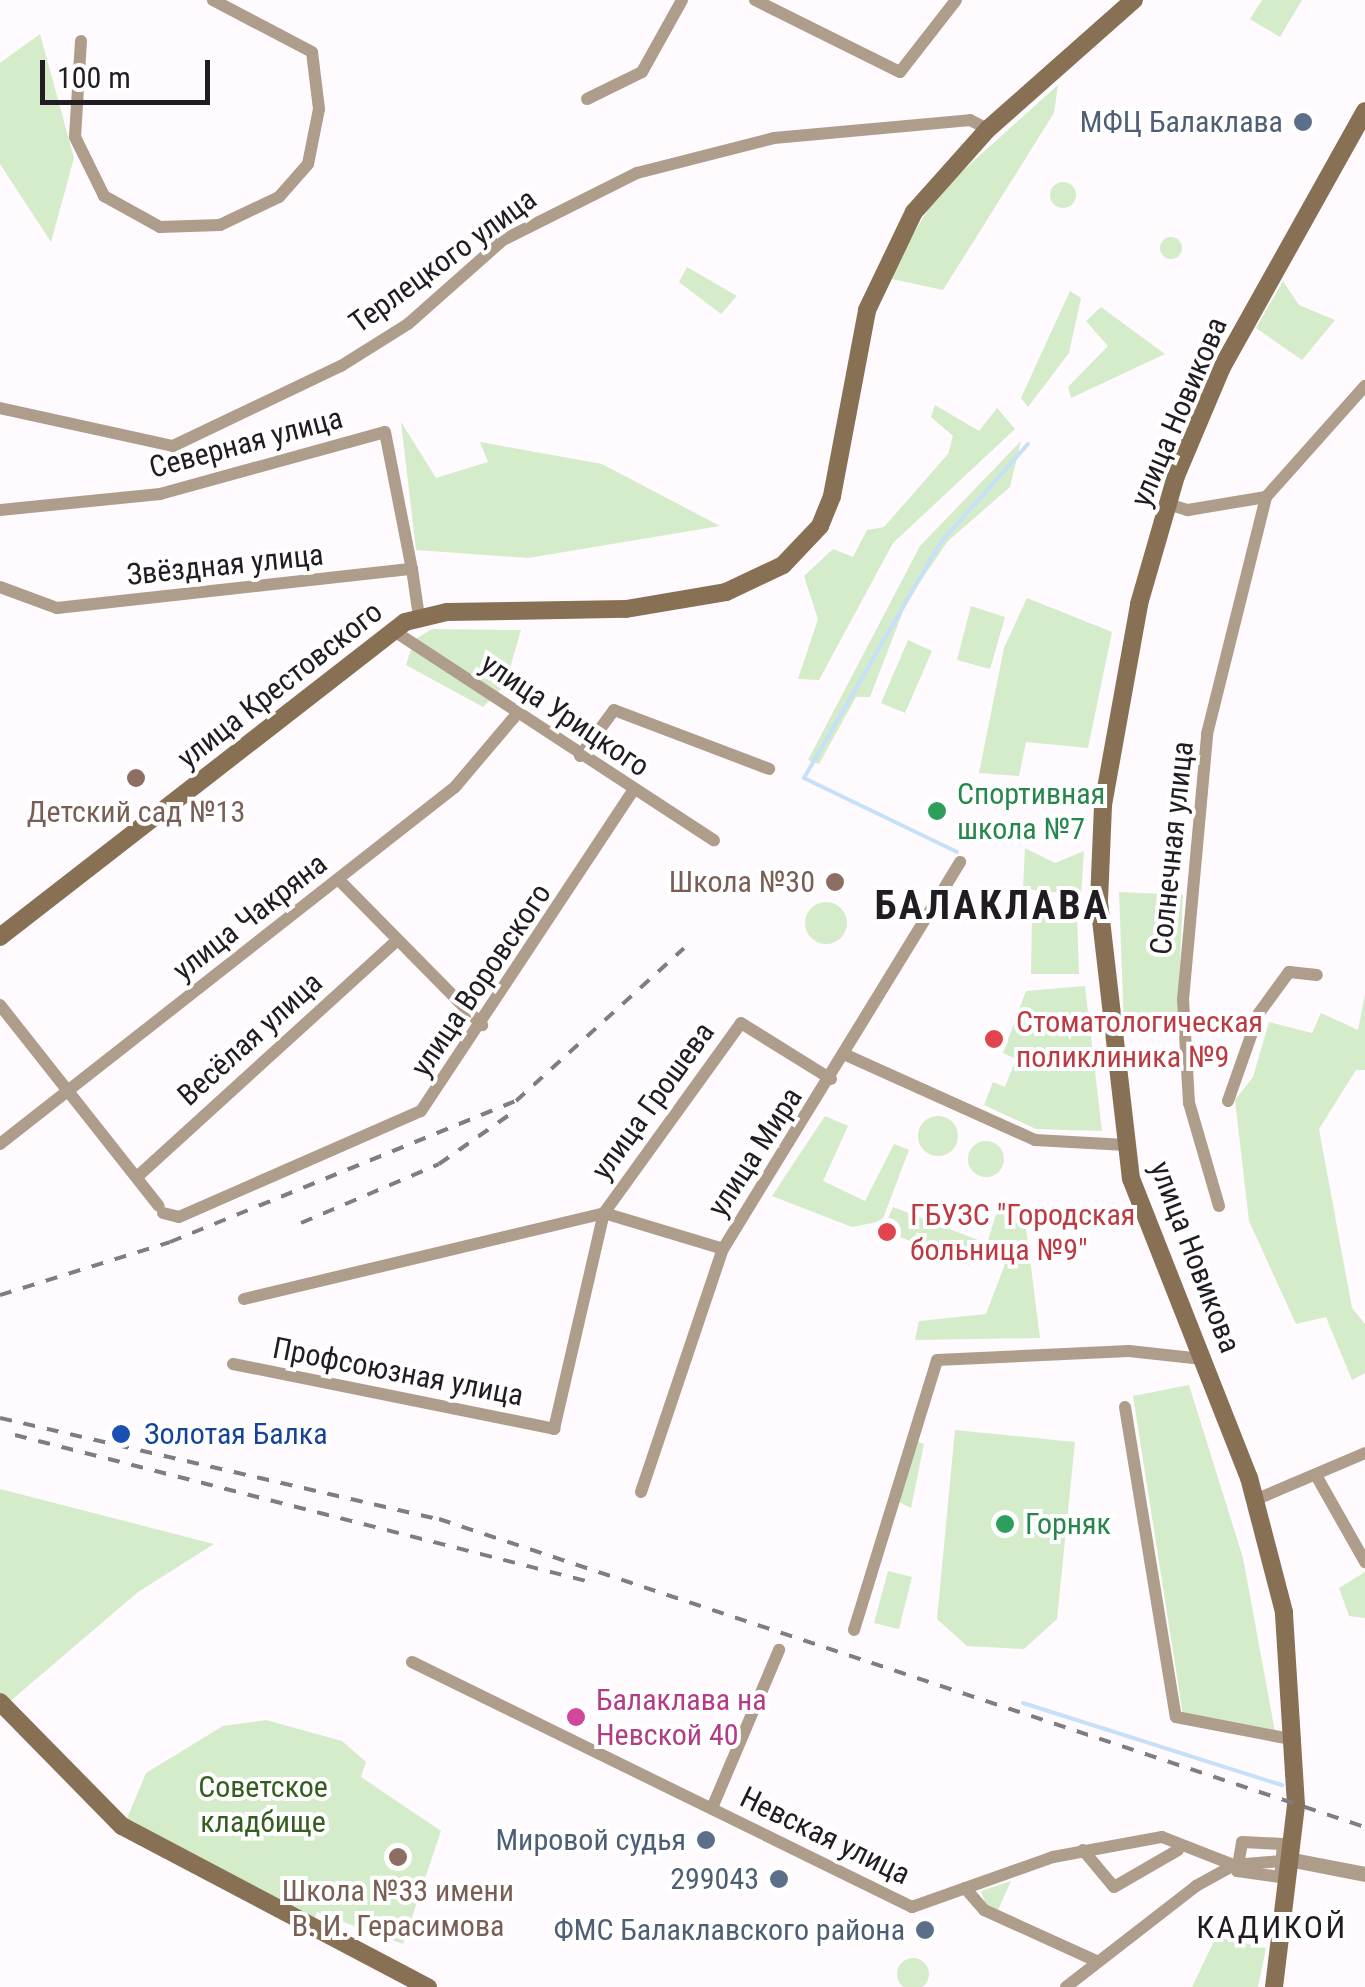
<!DOCTYPE html>
<html>
<head>
<meta charset="utf-8">
<style>
	body { margin:0 }
	#map { position:relative; width:1365px; height:1987px; overflow:hidden; background:#fefafe; font-family:"Roboto Condensed",sans-serif }
	div>[style] { position:absolute }
	[style*='--x'] { left:calc(var(--x)*1px); top:calc(var(--y)*1px); width:calc(var(--w)*1px); rotate:calc(var(--a)*1deg) }
	.green>* { inset:0; background:#d4ecca }
	.round { border-radius:50% }
	.stream>* { height:4px; margin:-2px; padding:0 2px; transform-origin:2px; border-radius:2px; background:#c6e0f9 }
	.minor>* { height:12px; margin:-6px; padding:0 6px; transform-origin:6px; border-radius:6px; background:#ae9d8a }
	.tertiary>* { height:15px; margin:-7.5px; padding:0 7.5px; transform-origin:7.5px; border-radius:7.5px; background:#ae9d8a }
	.secondary>* { height:18px; margin:-9px; padding:0 9px; transform-origin:9px; border-radius:9px; background:#887054 }
	.rail>* { height:4px; margin-top:-2px; transform-origin:0; background:repeating-linear-gradient(90deg,#817c82 0 12px,transparent 0 24px) }
	.dots>* { width:28px; height:28px; translate:-50% -50%; box-sizing:border-box; border:5px solid #fff; border-radius:50% }
	span { translate:-50% -50%; white-space:nowrap; text-align:center; line-height:1.15; -webkit-text-stroke:8px #fff; paint-order:stroke }
	.service-label { font-size:30px; color:#4e5e75 }
	.right { translate:-100% -50%; text-align:right }
	.street-label { font-size:30px; color:#211b22 }
	.leisure-label { font-size:30px; color:#27864d }
	.left { translate:0 -50%; text-align:left }
	.education-label { font-size:30px; color:#785e54 }
	.health-label { font-size:30px; color:#be3a42 }
	.transit-label { font-size:30px; color:#164399 }
	.hotel-label { font-size:30px; color:#b23c85 }
	.park-label { font-size:30px; color:#345e1f }
	.neighbourhood-label { font-size:32px; color:#211b22; letter-spacing:2.5px }
	.district-label { font-size:40px; color:#211b22; font-weight:700; letter-spacing:2.5px }
	.scale { position:absolute; left:40px; top:60px; width:170px; height:45px; box-sizing:border-box; border:5px solid #211b22; border-top:0; padding-left:12px; font-size:30px; line-height:35px; white-space:nowrap; color:#211b22; -webkit-text-stroke:8px #fff; paint-order:stroke }
</style>
</head>
<body>
<div id="map">
	<div class="green">
		<div style="clip-path:polygon(1262px 0,1302px 0,1280px 37px,1250px 19px)"></div>
		<div style="clip-path:polygon(40px 34px,74px 158px,51px 242px,0 164px,0 63px)"></div>
		<div style="clip-path:polygon(1058px 85px,1054px 113px,943px 290px,887px 278px,938px 193px)"></div>
		<div class="round" style="left:1050px;top:182px;width:26px;height:26px"></div>
		<div class="round" style="left:1160px;top:237px;width:22px;height:22px"></div>
		<div style="clip-path:polygon(687px 267px,737px 296px,721px 314px,679px 282px)"></div>
		<div style="clip-path:polygon(1283px 281px,1299px 305px,1335px 320px,1302px 360px,1256px 328px)"></div>
		<div style="clip-path:polygon(1070px 291px,1081px 298px,1069px 353px,1028px 407px,1021px 398px)"></div>
		<div style="clip-path:polygon(1101px 307px,1165px 354px,1071px 398px,1068px 387px,1108px 346px,1086px 321px)"></div>
		<div style="clip-path:polygon(935px 405px,979px 431px,997px 408px,1015px 429px,893px 543px,819px 680px,798px 679px,818px 619px,804px 576px,833px 549px,853px 557px,867px 530px,884px 527px,948px 454px,953px 436px,931px 417px)"></div>
		<div style="clip-path:polygon(401px 422px,436px 478px,488px 462px,480px 442px,602px 464px,720px 526px,528px 558px,416px 550px)"></div>
		<div style="clip-path:polygon(1021px 441px,1010px 487px,948px 541px,907px 601px,870px 697px,856px 697px,819px 764px,808px 760px,920px 546px)"></div>
		<div style="clip-path:polygon(1027px 598px,1112px 632px,1088px 748px,1026px 742px,1019px 776px,979px 773px,1004px 648px)"></div>
		<div style="clip-path:polygon(971px 606px,1005px 617px,990px 669px,957px 660px)"></div>
		<div style="clip-path:polygon(432px 629px,521px 630px,505px 685px,483px 707px,406px 665px,414px 640px)"></div>
		<div style="clip-path:polygon(908px 640px,932px 651px,905px 713px,881px 703px)"></div>
		<div style="clip-path:polygon(1025px 848px,1055px 863px,1084px 851px,1081px 895px,1023px 889px)"></div>
		<div style="clip-path:polygon(1119px 892px,1183px 895px,1177px 1030px,1124px 1027px)"></div>
		<div class="round" style="left:805px;top:902px;width:42px;height:42px"></div>
		<div style="clip-path:polygon(1032px 915px,1077px 916px,1079px 974px,1031px 974px)"></div>
		<div style="clip-path:polygon(1085px 986px,1102px 1131px,1036px 1129px,984px 1105px,993px 1082px,1005px 1087px,1016px 1059px,1003px 1053px,1026px 991px)"></div>
		<div style="clip-path:polygon(1365px 994px,1365px 1070px,1356px 1070px,1319px 1129px,1352px 1308px,1365px 1324px,1365px 1373px,1352px 1380px,1326px 1317px,1296px 1324px,1249px 1221px,1235px 1100px,1253px 1077px,1269px 1022px,1312px 1033px,1321px 1013px,1358px 1030px)"></div>
		<div style="clip-path:polygon(825px 1116px,848px 1126px,823px 1181px,865px 1201px,894px 1144px,909px 1150px,882px 1221px,852px 1227px,772px 1196px)"></div>
		<div class="round" style="left:918px;top:1116px;width:40px;height:40px"></div>
		<div class="round" style="left:968px;top:1141px;width:36px;height:36px"></div>
		<div style="clip-path:polygon(893px 1207px,978px 1240px,969px 1265px,883px 1230px)"></div>
		<div style="clip-path:polygon(998px 1208px,1025px 1219px,1040px 1338px,915px 1340px,919px 1321px,986px 1314px,1005px 1264px,985px 1250px)"></div>
		<div style="clip-path:polygon(1189px 1385px,1243px 1558px,1275px 1732px,1183px 1715px,1133px 1396px)"></div>
		<div style="clip-path:polygon(955px 1430px,1075px 1442px,1057px 1619px,1024px 1649px,967px 1646px,937px 1619px)"></div>
		<div style="clip-path:polygon(912px 1440px,924px 1444px,911px 1508px,899px 1502px)"></div>
		<div style="clip-path:polygon(0 1489px,214px 1544px,138px 1592px,8px 1703px,0 1695px)"></div>
		<div style="clip-path:polygon(888px 1571px,912px 1577px,899px 1629px,874px 1623px)"></div>
		<div style="clip-path:polygon(1365px 1572px,1365px 1618px,1349px 1616px,1339px 1588px)"></div>
		<div style="clip-path:polygon(266px 1720px,342px 1741px,366px 1762px,361px 1777px,441px 1831px,403px 1944px,317px 1912px,312px 1925px,125px 1823px,146px 1773px,223px 1726px)"></div>
		<div style="clip-path:polygon(1011px 1881px,998px 1910px,987px 1908px,981px 1891px)"></div>
		<div style="clip-path:polygon(1216px 1937px,1266px 1948px,1258px 1987px,1192px 1987px)"></div>
		<div class="round" style="left:897px;top:1958px;width:32px;height:32px"></div>
	</div>
	<div class="stream">
		<div style="--x:957;--y:852;--w:170;--a:-154.2"></div>
		<div style="--x:804;--y:778;--w:273;--a:-59.9"></div>
		<div style="--x:941;--y:542;--w:131;--a:-48.4"></div>
		<div style="--x:1023;--y:1703;--w:272;--a:17.6"></div>
	</div>
	<div class="minor">
		<div style="--x:755;--y:0;--w:162;--a:26.4"></div>
		<div style="--x:900;--y:72;--w:91;--a:-52.1"></div>
		<div style="--x:81;--y:41;--w:96;--a:93.6"></div>
		<div style="--x:75;--y:137;--w:66;--a:63.8"></div>
		<div style="--x:104;--y:196;--w:64;--a:29"></div>
		<div style="--x:160;--y:227;--w:60;--a:-1.9"></div>
		<div style="--x:220;--y:225;--w:65;--a:-25.4"></div>
		<div style="--x:279;--y:197;--w:44;--a:-48.7"></div>
		<div style="--x:308;--y:164;--w:56;--a:-78.7"></div>
		<div style="--x:319;--y:109;--w:57;--a:-97"></div>
		<div style="--x:312;--y:52;--w:112;--a:-152.3"></div>
		<div style="--x:587;--y:99;--w:61;--a:-26.1"></div>
		<div style="--x:642;--y:72;--w:82;--a:-60.9"></div>
		<div style="--x:0;--y:408;--w:177;--a:12.4"></div>
		<div style="--x:173;--y:446;--w:186;--a:-25.5"></div>
		<div style="--x:341;--y:366;--w:79;--a:-32.1"></div>
		<div style="--x:408;--y:324;--w:127;--a:-41.5"></div>
		<div style="--x:503;--y:240;--w:150;--a:-26.6"></div>
		<div style="--x:637;--y:173;--w:141;--a:-14.3"></div>
		<div style="--x:774;--y:138;--w:197;--a:-5.2"></div>
		<div style="--x:970;--y:120;--w:20;--a:27"></div>
		<div style="--x:1168;--y:504;--w:21;--a:17"></div>
		<div style="--x:1188;--y:510;--w:79;--a:-9.5"></div>
		<div style="--x:1266;--y:497;--w:149;--a:-48.3"></div>
		<div style="--x:0;--y:510;--w:161;--a:-5.7"></div>
		<div style="--x:160;--y:494;--w:233;--a:-15.4"></div>
		<div style="--x:385;--y:432;--w:140;--a:78.9"></div>
		<div style="--x:0;--y:587;--w:61;--a:20.2"></div>
		<div style="--x:57;--y:608;--w:357;--a:-6.3"></div>
		<div style="--x:412;--y:569;--w:49;--a:81.7"></div>
		<div style="--x:391;--y:629;--w:386;--a:33.2"></div>
		<div style="--x:580;--y:756;--w:57;--a:-53.5"></div>
		<div style="--x:614;--y:710;--w:166;--a:20.8"></div>
		<div style="--x:339;--y:880;--w:204;--a:45.4"></div>
		<div style="--x:0;--y:1005;--w:256;--a:51.7"></div>
		<div style="--x:846;--y:1055;--w:207;--a:24.2"></div>
		<div style="--x:1035;--y:1140;--w:91;--a:3.1"></div>
		<div style="--x:1228;--y:1101;--w:93;--a:-70.6"></div>
		<div style="--x:1259;--y:1013;--w:51;--a:-53.8"></div>
		<div style="--x:1289;--y:972;--w:28;--a:6"></div>
		<div style="--x:0;--y:1144;--w:578;--a:-38.12"></div>
		<div style="--x:455;--y:787;--w:96;--a:-49.7"></div>
		<div style="--x:138;--y:1176;--w:350;--a:-42.3"></div>
		<div style="--x:1219;--y:1206;--w:107;--a:-106.2"></div>
		<div style="--x:1189;--y:1103;--w:103;--a:-93.3"></div>
		<div style="--x:1183;--y:1000;--w:267;--a:-84.8"></div>
		<div style="--x:1207;--y:734;--w:244;--a:-76"></div>
		<div style="--x:163;--y:1213;--w:16;--a:14"></div>
		<div style="--x:179;--y:1217;--w:264;--a:-23.7"></div>
		<div style="--x:421;--y:1111;--w:384;--a:-56.5"></div>
		<div style="--x:244;--y:1299;--w:370;--a:-13.4"></div>
		<div style="--x:604;--y:1213;--w:124;--a:16.8"></div>
		<div style="--x:233;--y:1364;--w:328;--a:11.4"></div>
		<div style="--x:554;--y:1429;--w:222;--a:-77"></div>
		<div style="--x:604;--y:1213;--w:234;--a:-54.2"></div>
		<div style="--x:741;--y:1023;--w:106;--a:31.9"></div>
		<div style="--x:1125;--y:1407;--w:314;--a:80.7"></div>
		<div style="--x:1176;--y:1717;--w:121;--a:10.9"></div>
		<div style="--x:1317;--y:1477;--w:98;--a:60.5"></div>
		<div style="--x:641;--y:1492;--w:256;--a:-71.4"></div>
		<div style="--x:723;--y:1249;--w:454;--a:-58.5"></div>
		<div style="--x:1255;--y:1500;--w:120;--a:-23.1"></div>
		<div style="--x:854;--y:1630;--w:282;--a:-72.9"></div>
		<div style="--x:937;--y:1360;--w:192;--a:-2.7"></div>
		<div style="--x:1129;--y:1351;--w:74;--a:6.2"></div>
		<div style="--x:412;--y:1662;--w:557;--a:26.1"></div>
		<div style="--x:912;--y:1907;--w:150;--a:-19.5"></div>
		<div style="--x:1053;--y:1857;--w:111;--a:-10.4"></div>
		<div style="--x:1162;--y:1837;--w:77;--a:21.3"></div>
		<div style="--x:712;--y:1808;--w:172;--a:-67"></div>
		<div style="--x:1242;--y:1842;--w:41;--a:2.8"></div>
		<div style="--x:1283;--y:1844;--w:33;--a:95"></div>
		<div style="--x:1280;--y:1877;--w:43;--a:-172.1"></div>
		<div style="--x:1237;--y:1871;--w:29;--a:-80"></div>
		<div style="--x:1083;--y:1850;--w:48;--a:50"></div>
		<div style="--x:1114;--y:1887;--w:74;--a:-30"></div>
		<div style="--x:965;--y:1888;--w:29;--a:49"></div>
		<div style="--x:984;--y:1910;--w:121;--a:24.4"></div>
		<div style="--x:1066;--y:1987;--w:165;--a:-37.8"></div>
		<div style="--x:1196;--y:1886;--w:43;--a:-28.9"></div>
		<div style="--x:1234;--y:1865;--w:59;--a:-4.8"></div>
	</div>
	<div class="tertiary">
		<div style="--x:1293;--y:1860;--w:73;--a:11"></div>
	</div>
	<div class="secondary">
		<div style="--x:0;--y:937;--w:513;--a:-37.87"></div>
		<div style="--x:405;--y:622;--w:43;--a:-13.4"></div>
		<div style="--x:447;--y:612;--w:179;--a:-1"></div>
		<div style="--x:626;--y:609;--w:101;--a:-9.6"></div>
		<div style="--x:726;--y:592;--w:63;--a:-25.3"></div>
		<div style="--x:783;--y:565;--w:54;--a:-46.5"></div>
		<div style="--x:820;--y:526;--w:32;--a:-68"></div>
		<div style="--x:832;--y:496;--w:189;--a:-79.3"></div>
		<div style="--x:867;--y:310;--w:109;--a:-64.4"></div>
		<div style="--x:914;--y:212;--w:111;--a:-48.3"></div>
		<div style="--x:988;--y:129;--w:195;--a:-41.5"></div>
		<div style="--x:0;--y:1702;--w:174;--a:45.5"></div>
		<div style="--x:122;--y:1826;--w:346;--a:27.8"></div>
		<div style="--x:1274;--y:1987;--w:183;--a:-83.1"></div>
		<div style="--x:1296;--y:1805;--w:193;--a:-93.6"></div>
		<div style="--x:1284;--y:1612;--w:138;--a:-104.6"></div>
		<div style="--x:1249;--y:1478;--w:321;--a:-111.5"></div>
		<div style="--x:1131;--y:1179;--w:280;--a:-96.6"></div>
		<div style="--x:1099;--y:901;--w:96;--a:-87.6"></div>
		<div style="--x:1103;--y:805;--w:204;--a:-79.8"></div>
		<div style="--x:1139;--y:604;--w:133;--a:-73.9"></div>
		<div style="--x:1176;--y:476;--w:118;--a:-67.1"></div>
		<div style="--x:1222;--y:367;--w:293;--a:-60.8"></div>
	</div>
	<div class="rail">
		<div style="--x:301;--y:1223;--w:150;--a:-23.1"></div>
		<div style="--x:439;--y:1164;--w:85;--a:-35"></div>
		<div style="--x:0;--y:1295;--w:178;--a:-17.3"></div>
		<div style="--x:170;--y:1242;--w:374;--a:-22.2"></div>
		<div style="--x:516;--y:1101;--w:227;--a:-42.3"></div>
		<div style="--x:0;--y:1418;--w:450;--a:13"></div>
		<div style="--x:439;--y:1519;--w:976;--a:18.4"></div>
		<div style="--x:15;--y:1435;--w:589;--a:14.34"></div>
	</div>
	<div class="dots">
		<div style="left:1303px;top:122px;background:#5c6f8a"></div>
		<div style="left:136px;top:778px;background:#8d6e63"></div>
		<div style="left:937px;top:811px;background:#2e9e5b"></div>
		<div style="left:835px;top:882px;background:#8d6e63"></div>
		<div style="left:994px;top:1039px;background:#e0444e"></div>
		<div style="left:887px;top:1232px;background:#e0444e"></div>
		<div style="left:121px;top:1434px;background:#1a4fb4"></div>
		<div style="left:1005px;top:1524px;background:#2e9e5b"></div>
		<div style="left:576px;top:1717px;background:#d1479c"></div>
		<div style="left:706px;top:1840px;background:#5c6f8a"></div>
		<div style="left:398px;top:1857px;background:#8d6e63"></div>
		<div style="left:779px;top:1879px;background:#5c6f8a"></div>
		<div style="left:925px;top:1930px;background:#5c6f8a"></div>
	</div>
	<div class="service-label">
		<span class="right" style="left:1283px;top:122px">МФЦ Балаклава</span>
		<span class="right" style="left:686px;top:1840px">Мировой судья</span>
		<span class="right" style="left:759px;top:1879px">299043</span>
		<span class="right" style="left:905px;top:1930px">ФМС Балаклавского района</span>
	</div>
	<div class="street-label">
		<span style="left:443px;top:261px;rotate:-36deg">Терлецкого улица</span>
		<span style="left:1179px;top:412px;rotate:-67deg">улица Новикова</span>
		<span style="left:246px;top:443px;rotate:-15deg">Северная улица</span>
		<span style="left:225px;top:565px;rotate:-6deg">Звёздная улица</span>
		<span style="left:280px;top:685px;rotate:-38deg">улица Крестовского</span>
		<span style="left:565px;top:715px;rotate:34deg">улица Урицкого</span>
		<span style="left:1172px;top:848px;rotate:-84deg">Солнечная улица</span>
		<span style="left:250px;top:917px;rotate:-38deg">улица Чакряна</span>
		<span style="left:481px;top:980px;rotate:-56deg">улица Воровского</span>
		<span style="left:250px;top:1039px;rotate:-42deg">Весёлая улица</span>
		<span style="left:653px;top:1101px;rotate:-54deg">улица Грошева</span>
		<span style="left:755px;top:1152px;rotate:-57deg">улица Мира</span>
		<span style="left:1195px;top:1257px;rotate:69deg">улица Новикова</span>
		<span style="left:398px;top:1372px;rotate:11deg">Профсоюзная улица</span>
		<span style="left:825px;top:1836px;rotate:26deg">Невская улица</span>
	</div>
	<div class="leisure-label">
		<span class="left" style="left:957px;top:811px">Спортивная<br>школа №7</span>
		<span class="left" style="left:1025px;top:1524px">Горняк</span>
	</div>
	<div class="education-label">
		<span style="left:136px;top:812px">Детский сад №13</span>
		<span class="right" style="left:815px;top:882px">Школа №30</span>
		<span style="left:398px;top:1908px">Школа №33 имени<br>В. И. Герасимова</span>
	</div>
	<div class="health-label">
		<span class="left" style="left:1016px;top:1039px">Стоматологическая<br>поликлиника №9</span>
		<span class="left" style="left:910px;top:1232px">ГБУЗС "Городская<br>больница №9"</span>
	</div>
	<div class="transit-label">
		<span class="left" style="left:144px;top:1434px">Золотая Балка</span>
	</div>
	<div class="hotel-label">
		<span class="left" style="left:596px;top:1717px">Балаклава на<br>Невской 40</span>
	</div>
	<div class="park-label">
		<span style="left:263px;top:1804px">Советское<br>кладбище</span>
	</div>
	<div class="neighbourhood-label">
		<span style="left:1272px;top:1927px">КАДИКОЙ</span>
	</div>
	<div class="district-label">
		<span style="left:992px;top:906px">БАЛАКЛАВА</span>
	</div>
	<div class="scale">100 m</div>
</div>
</body>
</html>
